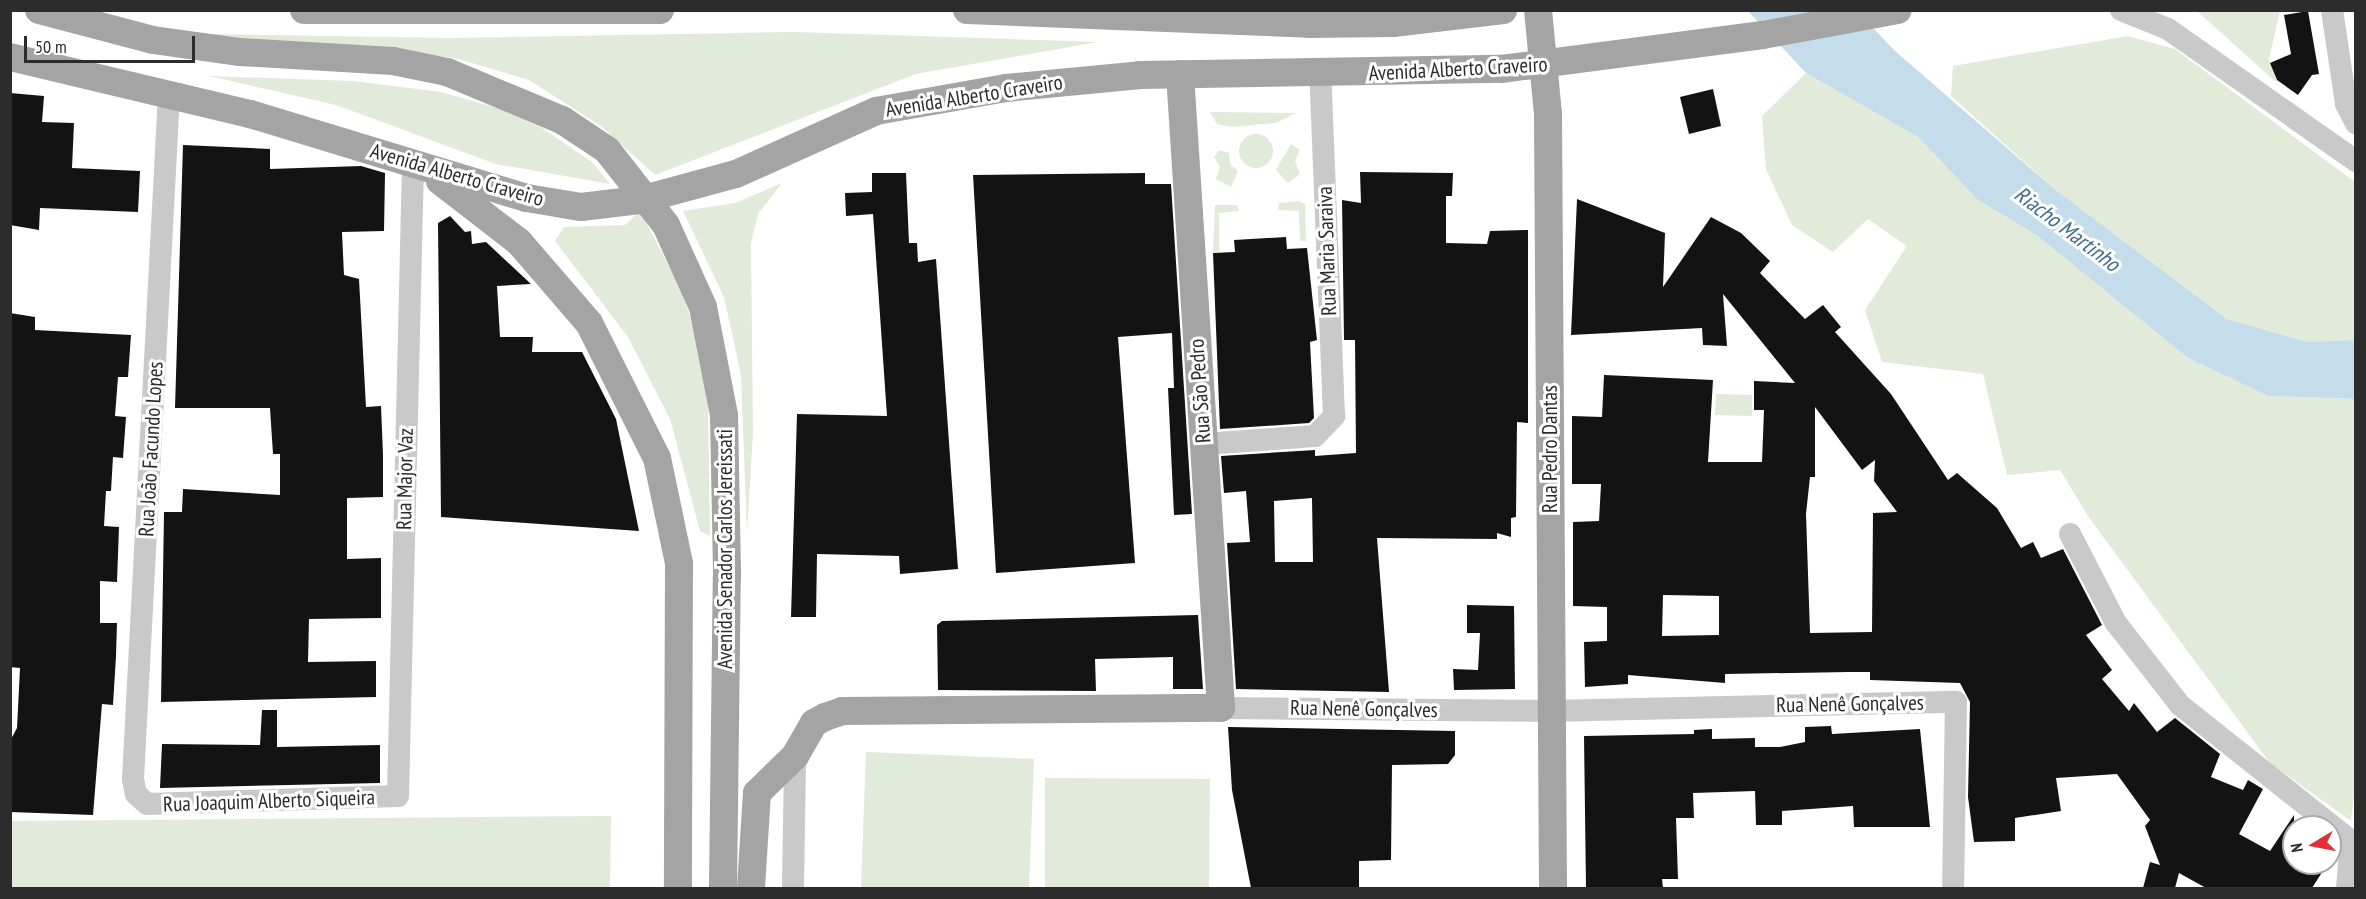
<!DOCTYPE html>
<html>
<head>
<meta charset="utf-8">
<style>
	body { margin:0 }
	#map { position:relative; width:2366px; height:899px; overflow:hidden; background:#fff; font-family:"PT Sans Narrow",sans-serif }
	div>[style] { position:absolute }
	[style*='--x'] { left:calc(var(--x)*1px); top:calc(var(--y)*1px); width:calc(var(--w)*1px); rotate:calc(var(--a)*1deg) }
	.green>* { inset:0; background:#e2eada }
	.round { border-radius:50% }
	.water>* { inset:0; background:#c5dcea }
	.building>* { inset:0; background:#131313 }
	.minor>* { height:22px; margin:-11px; padding:0 11px; transform-origin:11px; border-radius:11px; background:#c9c9c9 }
	.major>* { height:28px; margin:-14px; padding:0 14px; transform-origin:14px; border-radius:14px; background:#a4a4a4 }
	.major-bridge>* { height:28px; margin:-14px; padding:0 14px; transform-origin:14px; border-radius:14px; background:#a4a4a4 }
	span { translate:-50% -50%; white-space:nowrap; text-align:center; line-height:1.15; -webkit-text-stroke:6px #fff; paint-order:stroke }
	.street-label { font-size:21px; color:#2c2c2c }
	.water-label { font-size:22px; color:#3c6d8d; font-style:italic }
	.frame { position:absolute; inset:0; border:12px solid #2c2c2c; pointer-events:none }
	.north { position:absolute; left:2282px; top:815px; width:60px; height:60px; box-sizing:border-box; background:#fff; border:2px solid #ababab; border-radius:50%; rotate:260deg; font-size:16px; font-weight:700; line-height:24px; text-align:center; color:#2c2c2c }
	.north::after { content:''; display:block; margin:auto; width:21px; height:27px; background:#e32e3a; clip-path:polygon(50% 0,100% 100%,50% 72%,0 100%) }
	.scale { position:absolute; left:24px; top:36px; width:171px; height:27px; box-sizing:border-box; border:3px solid #2c2c2c; border-top:0; padding-left:8px; font-size:18px; line-height:21px; white-space:nowrap; color:#2c2c2c; -webkit-text-stroke:4px #fff; paint-order:stroke }
</style>
</head>
<body>
<div id="map">
	<div class="green">
		<div style="clip-path:polygon(2197px 11px,2280px 11px,2269px 59px,2277px 83px)"></div>
		<div style="clip-path:polygon(794px 32px,1098px 42px,916px 74px,655px 175px,601px 126px,529px 80px,455px 58px,346px 45px,203px 40px,203px 34px,452px 38px)"></div>
		<div style="clip-path:polygon(2128px 36px,2175px 49px,2355px 182px,2355px 340px,2307px 342px,2227px 319px,2052px 187px,1951px 96px,1953px 66px)"></div>
		<div style="clip-path:polygon(1806px 73px,1918px 137px,1978px 200px,2035px 234px,2188px 358px,2268px 396px,2355px 399px,2356px 774px,2351px 821px,2270px 763px,2090px 519px,2060px 470px,2007px 475px,1983px 374px,1882px 362px,1865px 310px,1907px 246px,1868px 219px,1833px 252px,1792px 225px,1766px 169px,1762px 116px)"></div>
		<div style="clip-path:polygon(209px 76px,353px 81px,441px 92px,501px 109px,542px 128px,592px 162px,610px 184px,496px 164px,336px 105px)"></div>
		<div style="clip-path:polygon(1210px 112px,1296px 113px,1276px 123px,1232px 127px,1217px 124px)"></div>
		<div class="round" style="left:1239px;top:134px;width:34px;height:34px"></div>
		<div style="clip-path:polygon(1291px 144px,1300px 150px,1295px 161px,1300px 174px,1288px 183px,1276px 170px)"></div>
		<div style="clip-path:polygon(1219px 150px,1229px 153px,1230px 164px,1238px 171px,1231px 187px,1216px 179px,1220px 167px,1214px 157px)"></div>
		<div style="clip-path:polygon(782px 183px,758px 214px,751px 244px,753px 433px,747px 534px,741px 375px,724px 297px,683px 211px,735px 203px)"></div>
		<div style="clip-path:polygon(1299px 201px,1305px 204px,1306px 241px,1300px 241px,1299px 211px,1278px 210px,1279px 203px)"></div>
		<div style="clip-path:polygon(1215px 205px,1237px 205px,1239px 211px,1219px 213px,1219px 252px,1213px 252px)"></div>
		<div style="clip-path:polygon(640px 211px,683px 293px,700px 351px,708px 408px,710px 536px,700px 531px,670px 419px,628px 337px,555px 241px,564px 227px,625px 225px)"></div>
		<div style="clip-path:polygon(1716px 394px,1752px 395px,1752px 416px,1715px 415px)"></div>
		<div style="clip-path:polygon(866px 752px,1034px 759px,1029px 888px,861px 888px)"></div>
		<div style="clip-path:polygon(1045px 778px,1210px 779px,1209px 888px,1045px 888px)"></div>
		<div style="clip-path:polygon(611px 816px,610px 888px,11px 888px,11px 821px)"></div>
	</div>
	<div class="water">
		<div style="clip-path:polygon(1748px 11px,1857px 11px,1895px 51px,2052px 187px,2227px 319px,2307px 342px,2355px 340px,2355px 399px,2268px 396px,2188px 358px,2035px 234px,1978px 200px,1918px 137px,1806px 73px)"></div>
	</div>
	<div class="building">
		<div style="clip-path:polygon(2308px 11px,2319px 74px,2312px 75px,2298px 95px,2277px 80px,2270px 63px,2291px 54px,2284px 15px)"></div>
		<div style="clip-path:polygon(1713px 89px,1721px 126px,1689px 134px,1680px 97px)"></div>
		<div style="clip-path:polygon(10px 93px,44px 96px,42px 122px,74px 123px,72px 168px,140px 171px,138px 212px,40px 208px,39px 230px,10px 225px)"></div>
		<div style="clip-path:polygon(183px 145px,270px 149px,270px 169px,361px 166px,385px 173px,384px 231px,342px 232px,344px 275px,359px 279px,366px 407px,381px 406px,383px 455px,383px 497px,347px 498px,347px 559px,381px 558px,381px 618px,309px 619px,308px 662px,376px 661px,376px 697px,161px 702px,164px 512px,182px 512px,183px 489px,280px 495px,280px 454px,273px 454px,270px 408px,175px 408px)"></div>
		<div style="clip-path:polygon(evenodd,1360px 172px,1453px 173px,1452px 196px,1446px 196px,1446px 243px,1487px 244px,1490px 231px,1528px 230px,1528px 423px,1517px 422px,1516px 517px,1511px 518px,1511px 537px,1497px 533px,1497px 539px,1377px 538px,1389px 692px,1236px 689px,1227px 543px,1250px 542px,1246px 491px,1224px 493px,1221px 456px,1315px 450px,1315px 456px,1356px 453px,1355px 340px,1344px 340px,1342px 200px,1361px 203px,1360px 172px,1312px 498px,1313px 562px,1275px 562px,1274px 501px,1312px 498px)"></div>
		<div style="clip-path:polygon(872px 173px,906px 173px,909px 243px,917px 243px,918px 262px,936px 259px,958px 569px,900px 574px,899px 556px,817px 554px,816px 617px,791px 617px,797px 414px,887px 416px,873px 214px,846px 216px,845px 193px,872px 192px)"></div>
		<div style="clip-path:polygon(1145px 173px,1145px 184px,1171px 184px,1192px 514px,1174px 515px,1168px 388px,1174px 388px,1172px 333px,1118px 337px,1135px 563px,996px 573px,973px 175px)"></div>
		<div style="clip-path:polygon(evenodd,1577px 199px,1665px 233px,1663px 287px,1711px 217px,1741px 233px,1770px 261px,1760px 273px,1805px 319px,1823px 305px,1841px 327px,1835px 332px,1891px 394px,1948px 480px,1957px 473px,1997px 508px,2021px 548px,2033px 542px,2041px 558px,2063px 549px,2102px 625px,2086px 635px,2112px 670px,2102px 679px,2129px 711px,2134px 703px,2157px 732px,2175px 718px,2220px 754px,2211px 777px,2243px 790px,2248px 780px,2263px 789px,2239px 834px,2270px 851px,2294px 815px,2294px 863px,2328px 863px,2312px 888px,2206px 888px,2179px 873px,2175px 888px,2143px 888px,2150px 862px,2160px 865px,2145px 826px,2150px 820px,2117px 774px,2056px 778px,2061px 811px,2015px 818px,2015px 841px,1974px 842px,1968px 797px,1970px 702px,1960px 683px,1870px 680px,1870px 672px,1849px 672px,1725px 674px,1725px 683px,1628px 675px,1628px 684px,1585px 687px,1584px 642px,1607px 641px,1607px 607px,1573px 606px,1573px 522px,1599px 521px,1601px 484px,1572px 484px,1572px 416px,1602px 417px,1604px 375px,1713px 380px,1708px 462px,1762px 462px,1764px 410px,1754px 410px,1754px 381px,1795px 383px,1723px 294px,1727px 346px,1703px 345px,1702px 328px,1571px 335px,1577px 199px,1815px 407px,1862px 470px,1875px 460px,1874px 481px,1897px 512px,1873px 513px,1872px 632px,1810px 633px,1806px 514px,1810px 477px,1815px 477px,1815px 407px,1577px 199px,1663px 595px,1719px 596px,1719px 635px,1662px 636px,1663px 595px)"></div>
		<div style="clip-path:polygon(450px 216px,465px 232px,471px 231px,472px 244px,486px 242px,531px 284px,497px 286px,500px 337px,533px 337px,532px 352px,582px 352px,616px 419px,639px 531px,441px 517px,438px 223px)"></div>
		<div style="clip-path:polygon(1286px 237px,1287px 249px,1307px 248px,1317px 340px,1310px 342px,1314px 418px,1309px 423px,1220px 429px,1213px 253px,1235px 252px,1234px 240px)"></div>
		<div style="clip-path:polygon(10px 313px,35px 317px,35px 330px,131px 335px,128px 377px,118px 377px,115px 416px,126px 417px,123px 458px,113px 457px,111px 491px,106px 491px,104px 526px,119px 527px,117px 582px,100px 581px,100px 623px,117px 623px,116px 656px,113px 705px,102px 704px,93px 815px,10px 812px,10px 741px,17px 728px,20px 668px,10px 667px)"></div>
		<div style="clip-path:polygon(1467px 605px,1514px 606px,1515px 689px,1454px 690px,1453px 669px,1478px 670px,1480px 633px,1467px 633px)"></div>
		<div style="clip-path:polygon(1198px 615px,1203px 689px,1173px 689px,1173px 657px,1095px 659px,1096px 691px,938px 690px,937px 625px,942px 621px)"></div>
		<div style="clip-path:polygon(262px 710px,277px 710px,277px 747px,380px 745px,380px 783px,160px 788px,162px 744px,260px 745px)"></div>
		<div style="clip-path:polygon(1831px 726px,1832px 734px,1920px 729px,1930px 827px,1854px 827px,1853px 806px,1782px 811px,1782px 825px,1756px 825px,1755px 791px,1693px 793px,1694px 818px,1676px 818px,1678px 879px,1662px 879px,1663px 888px,1586px 888px,1584px 736px,1694px 734px,1694px 730px,1712px 729px,1712px 739px,1755px 738px,1755px 747px,1780px 747px,1805px 742px,1805px 727px)"></div>
		<div style="clip-path:polygon(1228px 727px,1455px 731px,1455px 755px,1448px 764px,1392px 765px,1391px 860px,1359px 861px,1359px 888px,1251px 888px,1232px 790px)"></div>
	</div>
	<div class="minor">
		<div style="--x:2121;--y:10;--w:51;--a:22"></div>
		<div style="--x:2168;--y:29;--w:230;--a:35.1"></div>
		<div style="--x:2332;--y:10;--w:95;--a:81.5"></div>
		<div style="--x:2346;--y:104;--w:22;--a:63"></div>
		<div style="--x:169;--y:94;--w:686;--a:93.01"></div>
		<div style="--x:133;--y:779;--w:15;--a:79"></div>
		<div style="--x:136;--y:794;--w:15;--a:42"></div>
		<div style="--x:147;--y:804;--w:251;--a:-1.8"></div>
		<div style="--x:398;--y:796;--w:633;--a:-88.64"></div>
		<div style="--x:1204;--y:444;--w:111;--a:-4.1"></div>
		<div style="--x:1315;--y:436;--w:28;--a:-46"></div>
		<div style="--x:1334;--y:416;--w:342;--a:-92.3"></div>
		<div style="--x:2070;--y:534;--w:100;--a:62.7"></div>
		<div style="--x:2116;--y:623;--w:104;--a:52"></div>
		<div style="--x:2180;--y:705;--w:218;--a:38.5"></div>
		<div style="--x:2351;--y:841;--w:47;--a:94.9"></div>
		<div style="--x:1221;--y:708;--w:328;--a:0.5"></div>
		<div style="--x:1549;--y:711;--w:407;--a:-1.3"></div>
		<div style="--x:1956;--y:702;--w:186;--a:90.9"></div>
		<div style="--x:793;--y:888;--w:132;--a:-89.1"></div>
	</div>
	<div class="major">
		<div style="--x:39;--y:10;--w:118;--a:14.7"></div>
		<div style="--x:153;--y:40;--w:88;--a:7.9"></div>
		<div style="--x:304;--y:10;--w:356;--a:0"></div>
		<div style="--x:967;--y:10;--w:342;--a:2.3"></div>
		<div style="--x:1309;--y:24;--w:84;--a:-0.7"></div>
		<div style="--x:1393;--y:23;--w:111;--a:-6.7"></div>
		<div style="--x:1538;--y:10;--w:104;--a:84.5"></div>
		<div style="--x:1548;--y:114;--w:774;--a:89.63"></div>
		<div style="--x:10;--y:57;--w:247;--a:13.4"></div>
		<div style="--x:250;--y:114;--w:289;--a:16.9"></div>
		<div style="--x:527;--y:198;--w:55;--a:9.5"></div>
		<div style="--x:581;--y:207;--w:59;--a:-6.8"></div>
		<div style="--x:640;--y:200;--w:99;--a:-15.2"></div>
		<div style="--x:736;--y:174;--w:154;--a:-24.2"></div>
		<div style="--x:876;--y:111;--w:132;--a:-10"></div>
		<div style="--x:1006;--y:88;--w:135;--a:-5.5"></div>
		<div style="--x:1140;--y:75;--w:361;--a:-1"></div>
		<div style="--x:1501;--y:69;--w:264;--a:-7.4"></div>
		<div style="--x:1763;--y:35;--w:137;--a:-10.5"></div>
		<div style="--x:440;--y:181;--w:100;--a:37.7"></div>
		<div style="--x:519;--y:242;--w:107;--a:49.2"></div>
		<div style="--x:589;--y:323;--w:151;--a:63.3"></div>
		<div style="--x:657;--y:458;--w:107;--a:78.2"></div>
		<div style="--x:679;--y:563;--w:325;--a:90.2"></div>
		<div style="--x:723;--y:888;--w:311;--a:-89.3"></div>
		<div style="--x:751;--y:888;--w:95;--a:-86.4"></div>
		<div style="--x:757;--y:793;--w:53;--a:-44.2"></div>
		<div style="--x:795;--y:756;--w:38;--a:-60"></div>
		<div style="--x:814;--y:723;--w:13;--a:-29"></div>
		<div style="--x:825;--y:717;--w:18;--a:-19"></div>
		<div style="--x:842;--y:711;--w:379;--a:-0.5"></div>
		<div style="--x:1221;--y:708;--w:635;--a:-93.7"></div>
	</div>
	<div class="major-bridge">
		<div style="--x:240;--y:52;--w:153;--a:3.4"></div>
		<div style="--x:393;--y:61;--w:55;--a:11.5"></div>
		<div style="--x:447;--y:72;--w:125;--a:22.7"></div>
		<div style="--x:562;--y:120;--w:54;--a:33.7"></div>
		<div style="--x:607;--y:150;--w:95;--a:51.8"></div>
		<div style="--x:666;--y:225;--w:90;--a:65.7"></div>
		<div style="--x:703;--y:307;--w:110;--a:79"></div>
		<div style="--x:724;--y:415;--w:162;--a:88.9"></div>
	</div>
	<div class="street-label">
		<span style="left:1458px;top:69px;rotate:-3deg">Avenida Alberto Craveiro</span>
		<span style="left:974px;top:96px;rotate:-9deg">Avenida Alberto Craveiro</span>
		<span style="left:457px;top:175px;rotate:16deg">Avenida Alberto Craveiro</span>
		<span style="left:1327px;top:251px;rotate:-92deg">Rua Maria Saraiva</span>
		<span style="left:1200px;top:391px;rotate:-94deg">Rua São Pedro</span>
		<span style="left:151px;top:449px;rotate:-87deg">Rua João Facundo Lopes</span>
		<span style="left:1550px;top:449px;rotate:-90deg">Rua Pedro Dantas</span>
		<span style="left:405px;top:479px;rotate:-89deg">Rua Major Vaz</span>
		<span style="left:725px;top:549px;rotate:-90deg">Avenida Senador Carlos Jereissati</span>
		<span style="left:1850px;top:704px;rotate:-1deg">Rua Nenê Gonçalves</span>
		<span style="left:1364px;top:709px;rotate:1deg">Rua Nenê Gonçalves</span>
		<span style="left:269px;top:801px;rotate:-2deg">Rua Joaquim Alberto Siqueira</span>
	</div>
	<div class="water-label">
		<span style="left:2067px;top:229px;rotate:37deg">Riacho Martinho</span>
	</div>
	<div class="frame"></div>
	<div class="north">N</div>
	<div class="scale">50 m</div>
</div>
</body>
</html>
